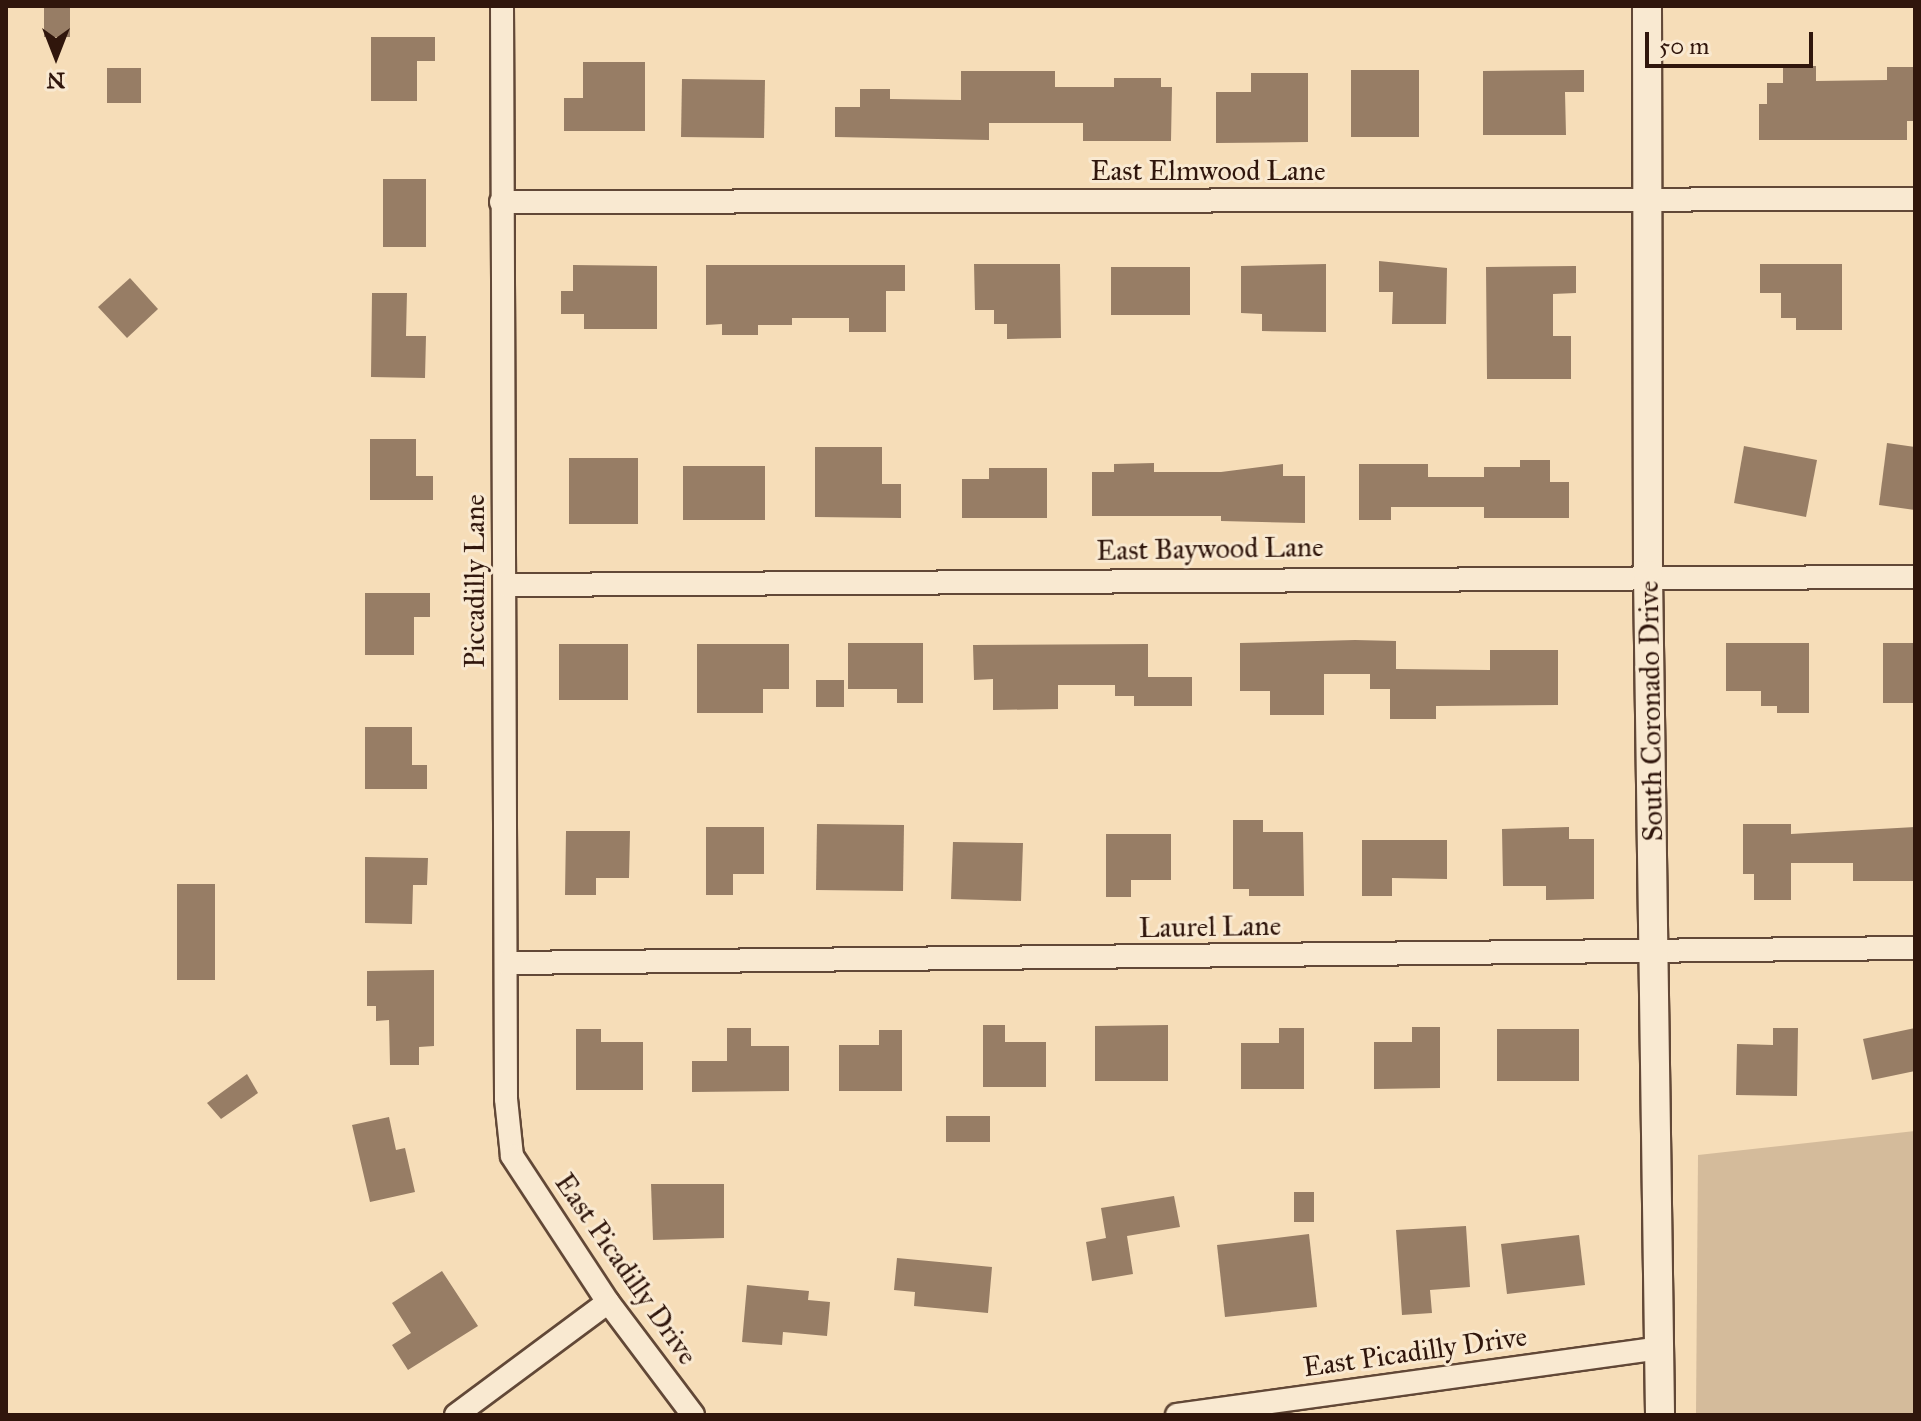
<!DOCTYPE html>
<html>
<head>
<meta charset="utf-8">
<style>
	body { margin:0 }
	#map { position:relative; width:1921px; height:1421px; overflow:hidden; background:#f6ddb8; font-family:"IM FELL Great Primer",serif }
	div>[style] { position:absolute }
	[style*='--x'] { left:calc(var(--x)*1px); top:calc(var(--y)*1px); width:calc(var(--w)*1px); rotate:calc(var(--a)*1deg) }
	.green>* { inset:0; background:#d4bb9b }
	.building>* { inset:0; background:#977d65 }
	.roads { filter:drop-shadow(2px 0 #624837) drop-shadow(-2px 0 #624837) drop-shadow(0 2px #624837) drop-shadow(0 -2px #624837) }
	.minor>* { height:22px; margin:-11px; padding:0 11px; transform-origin:11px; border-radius:11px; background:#f9e9d1 }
	.tertiary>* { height:28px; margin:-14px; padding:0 14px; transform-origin:14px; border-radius:14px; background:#f9e9d1 }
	span { translate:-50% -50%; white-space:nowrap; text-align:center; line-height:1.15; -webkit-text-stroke:6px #f9e9d1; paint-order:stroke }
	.street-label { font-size:28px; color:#30160c }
	.frame { position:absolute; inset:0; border:8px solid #30160c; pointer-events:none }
	.north { position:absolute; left:16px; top:16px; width:80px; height:80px; -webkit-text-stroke:6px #f9e9d1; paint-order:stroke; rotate:180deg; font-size:22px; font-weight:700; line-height:32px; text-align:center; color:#30160c }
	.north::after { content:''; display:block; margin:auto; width:28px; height:36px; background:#30160c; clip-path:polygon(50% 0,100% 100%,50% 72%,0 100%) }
	.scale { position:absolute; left:1645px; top:32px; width:168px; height:36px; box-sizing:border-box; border:4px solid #30160c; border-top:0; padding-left:10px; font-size:24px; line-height:28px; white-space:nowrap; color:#30160c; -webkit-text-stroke:6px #f9e9d1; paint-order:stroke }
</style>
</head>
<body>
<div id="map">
	<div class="green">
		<div style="clip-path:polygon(1915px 1131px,1915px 1415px,1696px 1415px,1698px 1155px)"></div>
	</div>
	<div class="building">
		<div style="clip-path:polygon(44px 6px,70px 6px,70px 37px,44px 37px)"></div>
		<div style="clip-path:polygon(371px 37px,435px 37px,435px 61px,417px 61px,417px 101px,371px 101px)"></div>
		<div style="clip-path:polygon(583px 62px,645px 62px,645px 131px,564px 131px,564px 98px,583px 98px)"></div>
		<div style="clip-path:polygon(1783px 66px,1816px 66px,1816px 81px,1887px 80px,1887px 67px,1915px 67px,1915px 121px,1907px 121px,1907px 140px,1759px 140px,1759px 104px,1767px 104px,1767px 83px,1783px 83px)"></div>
		<div style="clip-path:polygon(107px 68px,141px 68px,141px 103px,107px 103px)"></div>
		<div style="clip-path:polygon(1351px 70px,1419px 70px,1419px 137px,1351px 137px)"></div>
		<div style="clip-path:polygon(1584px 70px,1584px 92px,1565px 92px,1566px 135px,1483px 135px,1483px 71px)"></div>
		<div style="clip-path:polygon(961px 71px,1055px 71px,1055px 87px,1114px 87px,1114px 78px,1161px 78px,1161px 87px,1172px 87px,1171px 141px,1083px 141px,1083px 123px,989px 123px,989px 140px,835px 137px,835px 107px,860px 107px,860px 89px,890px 89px,890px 99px,961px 100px)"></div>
		<div style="clip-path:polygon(1251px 73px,1308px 73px,1308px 142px,1216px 143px,1216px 92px,1251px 92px)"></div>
		<div style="clip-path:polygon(682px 79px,765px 80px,764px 138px,681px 137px)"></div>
		<div style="clip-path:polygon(383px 179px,426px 179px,426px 247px,383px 247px)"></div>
		<div style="clip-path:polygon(1379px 261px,1447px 268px,1446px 324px,1392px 324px,1393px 292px,1379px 292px)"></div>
		<div style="clip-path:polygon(974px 264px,1060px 264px,1061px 338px,1007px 339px,1007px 324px,994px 324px,994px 310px,975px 310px)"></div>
		<div style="clip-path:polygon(1326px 264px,1326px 332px,1262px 331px,1262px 314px,1241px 313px,1241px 266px)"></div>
		<div style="clip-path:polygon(1760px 264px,1842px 264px,1842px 330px,1796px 330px,1796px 318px,1781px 318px,1781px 293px,1760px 293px)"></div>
		<div style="clip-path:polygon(573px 265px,657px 266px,657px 329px,584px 329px,584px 314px,561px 314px,561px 291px,573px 291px)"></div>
		<div style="clip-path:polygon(706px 265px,905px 265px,905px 291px,886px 291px,886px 332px,849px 332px,849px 318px,792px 318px,792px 325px,758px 325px,758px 335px,722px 335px,722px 324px,706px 325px)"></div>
		<div style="clip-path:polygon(1576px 266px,1576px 293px,1553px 294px,1553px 336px,1571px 336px,1571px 379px,1487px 379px,1486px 267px)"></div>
		<div style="clip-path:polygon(1111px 267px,1190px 267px,1190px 315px,1111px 315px)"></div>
		<div style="clip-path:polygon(130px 278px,158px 309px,127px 338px,98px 307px)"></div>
		<div style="clip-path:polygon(372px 293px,407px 293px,406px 336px,426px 336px,425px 378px,371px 377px)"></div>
		<div style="clip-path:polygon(370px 439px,416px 439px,416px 476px,433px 476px,433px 500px,370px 500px)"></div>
		<div style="clip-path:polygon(1887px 443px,1915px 447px,1915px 510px,1879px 505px)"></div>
		<div style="clip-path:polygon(1744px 446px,1817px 460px,1806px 517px,1734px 503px)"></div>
		<div style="clip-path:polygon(815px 447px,882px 447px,882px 484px,901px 484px,901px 518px,815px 517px)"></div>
		<div style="clip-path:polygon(569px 458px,638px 458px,638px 524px,569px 524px)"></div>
		<div style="clip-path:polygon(1520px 460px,1550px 460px,1550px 482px,1569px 482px,1569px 518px,1484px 518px,1484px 507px,1391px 507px,1391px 520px,1359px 520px,1359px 464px,1428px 464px,1428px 477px,1484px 477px,1484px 467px,1520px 467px)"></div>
		<div style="clip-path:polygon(1154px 463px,1154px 472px,1221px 472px,1283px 464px,1283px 476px,1305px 476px,1305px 523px,1221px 521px,1221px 516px,1092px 516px,1092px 472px,1114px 472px,1114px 464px)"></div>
		<div style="clip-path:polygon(683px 466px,765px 466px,765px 520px,683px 520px)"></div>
		<div style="clip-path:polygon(989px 468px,1047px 468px,1047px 518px,962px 518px,962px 479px,989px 479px)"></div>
		<div style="clip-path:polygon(365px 593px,430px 593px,430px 617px,414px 617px,414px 655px,365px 655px)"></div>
		<div style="clip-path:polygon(1355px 640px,1396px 641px,1396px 669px,1490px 670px,1490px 650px,1558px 650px,1558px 705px,1436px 706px,1436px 719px,1390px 719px,1390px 689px,1370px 689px,1370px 674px,1324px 674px,1324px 715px,1270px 715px,1270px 691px,1240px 691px,1240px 643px)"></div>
		<div style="clip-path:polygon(848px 643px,923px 643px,923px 703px,897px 703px,897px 689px,848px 689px)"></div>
		<div style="clip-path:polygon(1726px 643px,1809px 643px,1809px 713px,1777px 713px,1777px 706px,1761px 706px,1761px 691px,1726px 691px)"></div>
		<div style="clip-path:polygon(1883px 643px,1915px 643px,1915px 703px,1883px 703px)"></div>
		<div style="clip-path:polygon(559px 644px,628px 644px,628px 700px,559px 700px)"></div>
		<div style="clip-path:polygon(697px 644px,789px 644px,789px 689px,763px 689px,763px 713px,697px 713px)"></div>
		<div style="clip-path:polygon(1148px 644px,1148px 677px,1192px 677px,1192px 706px,1134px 706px,1134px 696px,1115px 696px,1115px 685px,1058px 685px,1058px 709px,993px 710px,993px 679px,974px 680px,973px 645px)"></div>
		<div style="clip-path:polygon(816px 680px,844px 680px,844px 707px,816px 707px)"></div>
		<div style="clip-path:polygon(365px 727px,412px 727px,412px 765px,427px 765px,427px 789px,365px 789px)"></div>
		<div style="clip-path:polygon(1233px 820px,1263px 820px,1263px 832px,1303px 832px,1304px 896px,1249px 896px,1249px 889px,1233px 889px)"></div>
		<div style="clip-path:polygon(817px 824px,904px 825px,903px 891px,816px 890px)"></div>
		<div style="clip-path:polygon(1743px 824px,1791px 824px,1791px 834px,1915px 827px,1915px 881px,1853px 881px,1853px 863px,1791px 863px,1791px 900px,1754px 900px,1754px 874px,1743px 874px)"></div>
		<div style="clip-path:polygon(706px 827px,764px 827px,764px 874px,733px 874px,733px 895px,706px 895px)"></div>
		<div style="clip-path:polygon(1569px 827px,1569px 839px,1594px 839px,1594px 899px,1546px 900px,1546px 886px,1503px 886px,1502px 829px)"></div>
		<div style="clip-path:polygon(566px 831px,630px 831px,629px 878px,596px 878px,596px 895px,565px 895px)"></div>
		<div style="clip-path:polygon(1106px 834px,1171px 834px,1171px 880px,1131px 880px,1131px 897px,1106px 897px)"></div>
		<div style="clip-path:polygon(1362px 840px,1447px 840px,1447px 879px,1392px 878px,1392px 896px,1362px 896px)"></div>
		<div style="clip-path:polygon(953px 842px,1023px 843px,1021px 901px,951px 899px)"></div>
		<div style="clip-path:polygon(365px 857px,428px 858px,427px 885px,413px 885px,412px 924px,365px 923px)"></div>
		<div style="clip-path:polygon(177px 884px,215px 884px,215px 980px,177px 980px)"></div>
		<div style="clip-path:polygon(434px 970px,434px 1046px,419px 1047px,419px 1065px,390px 1065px,389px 1020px,376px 1021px,376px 1006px,367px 1006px,367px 971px)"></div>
		<div style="clip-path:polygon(983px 1025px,1005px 1025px,1005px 1042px,1046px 1042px,1046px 1087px,983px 1087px)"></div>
		<div style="clip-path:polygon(1168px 1025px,1168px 1081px,1095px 1081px,1095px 1026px)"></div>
		<div style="clip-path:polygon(1412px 1027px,1440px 1027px,1440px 1088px,1374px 1089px,1374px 1042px,1412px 1042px)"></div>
		<div style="clip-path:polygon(727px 1028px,751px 1028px,751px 1046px,789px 1046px,789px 1091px,692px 1092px,692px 1061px,727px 1061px)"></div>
		<div style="clip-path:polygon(1279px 1028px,1304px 1028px,1304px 1089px,1241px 1089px,1241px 1043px,1279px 1043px)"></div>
		<div style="clip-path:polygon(1773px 1028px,1798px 1028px,1797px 1096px,1736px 1095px,1737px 1044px,1773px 1045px)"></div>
		<div style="clip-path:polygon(1915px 1028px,1915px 1071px,1872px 1080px,1863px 1039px)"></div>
		<div style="clip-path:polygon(576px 1029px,601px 1029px,601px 1042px,643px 1042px,643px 1090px,576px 1090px)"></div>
		<div style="clip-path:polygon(1497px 1029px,1579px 1029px,1579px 1081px,1497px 1081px)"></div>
		<div style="clip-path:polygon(879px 1030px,902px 1030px,902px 1091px,839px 1091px,839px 1045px,879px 1045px)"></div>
		<div style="clip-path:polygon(247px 1074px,258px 1093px,221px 1119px,207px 1103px)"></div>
		<div style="clip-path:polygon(946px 1116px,990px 1116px,990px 1142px,946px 1142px)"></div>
		<div style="clip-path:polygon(389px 1117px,396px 1150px,405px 1148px,415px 1192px,370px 1202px,352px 1125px)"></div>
		<div style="clip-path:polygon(651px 1184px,724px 1184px,724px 1238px,653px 1240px)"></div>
		<div style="clip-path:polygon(1294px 1192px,1314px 1192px,1314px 1222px,1294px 1222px)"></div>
		<div style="clip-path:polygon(1174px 1196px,1180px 1227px,1127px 1236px,1133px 1274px,1092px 1281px,1086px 1242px,1106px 1238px,1101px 1208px)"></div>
		<div style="clip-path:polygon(1466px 1226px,1470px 1287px,1430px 1290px,1432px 1313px,1402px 1315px,1396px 1230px)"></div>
		<div style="clip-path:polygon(1309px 1234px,1317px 1307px,1225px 1317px,1217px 1245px)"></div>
		<div style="clip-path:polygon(1579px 1235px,1585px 1285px,1507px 1294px,1501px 1244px)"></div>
		<div style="clip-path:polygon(897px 1258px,992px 1267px,988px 1313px,914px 1306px,915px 1292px,894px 1290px)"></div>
		<div style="clip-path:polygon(442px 1271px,478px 1326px,408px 1370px,392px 1345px,411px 1333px,392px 1303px)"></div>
		<div style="clip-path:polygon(747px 1285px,809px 1291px,808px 1300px,830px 1302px,827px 1336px,783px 1332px,782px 1345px,742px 1342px)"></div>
	</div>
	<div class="roads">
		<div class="minor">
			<div style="--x:502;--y:6;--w:1093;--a:89.79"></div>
			<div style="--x:506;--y:1099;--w:57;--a:84"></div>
			<div style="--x:512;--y:1156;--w:175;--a:56.7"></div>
			<div style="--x:608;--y:1302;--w:141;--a:53"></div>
			<div style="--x:501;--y:202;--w:1414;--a:-0.12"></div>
			<div style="--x:506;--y:585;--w:1409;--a:-0.33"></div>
			<div style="--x:506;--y:963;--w:1409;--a:-0.61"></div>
			<div style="--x:456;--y:1415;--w:189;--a:-36.6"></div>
			<div style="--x:1177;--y:1415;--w:489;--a:-7.9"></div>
		</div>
		<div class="tertiary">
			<div style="--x:1647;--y:6;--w:569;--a:89.9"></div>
			<div style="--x:1648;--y:575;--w:840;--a:89.18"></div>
		</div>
	</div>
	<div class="street-label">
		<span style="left:1208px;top:171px">East Elmwood Lane</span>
		<span style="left:1210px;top:549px;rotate:-1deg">East Baywood Lane</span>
		<span style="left:475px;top:581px;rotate:-90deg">Piccadilly Lane</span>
		<span style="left:1651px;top:711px;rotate:-91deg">South Coronado Drive</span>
		<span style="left:1210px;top:927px;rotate:-1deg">Laurel Lane</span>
		<span style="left:626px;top:1269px;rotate:55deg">East Picadilly Drive</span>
		<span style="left:1415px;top:1352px;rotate:-8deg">East Picadilly Drive</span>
	</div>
	<div class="frame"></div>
	<div class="north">N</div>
	<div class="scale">50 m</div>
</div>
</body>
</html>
